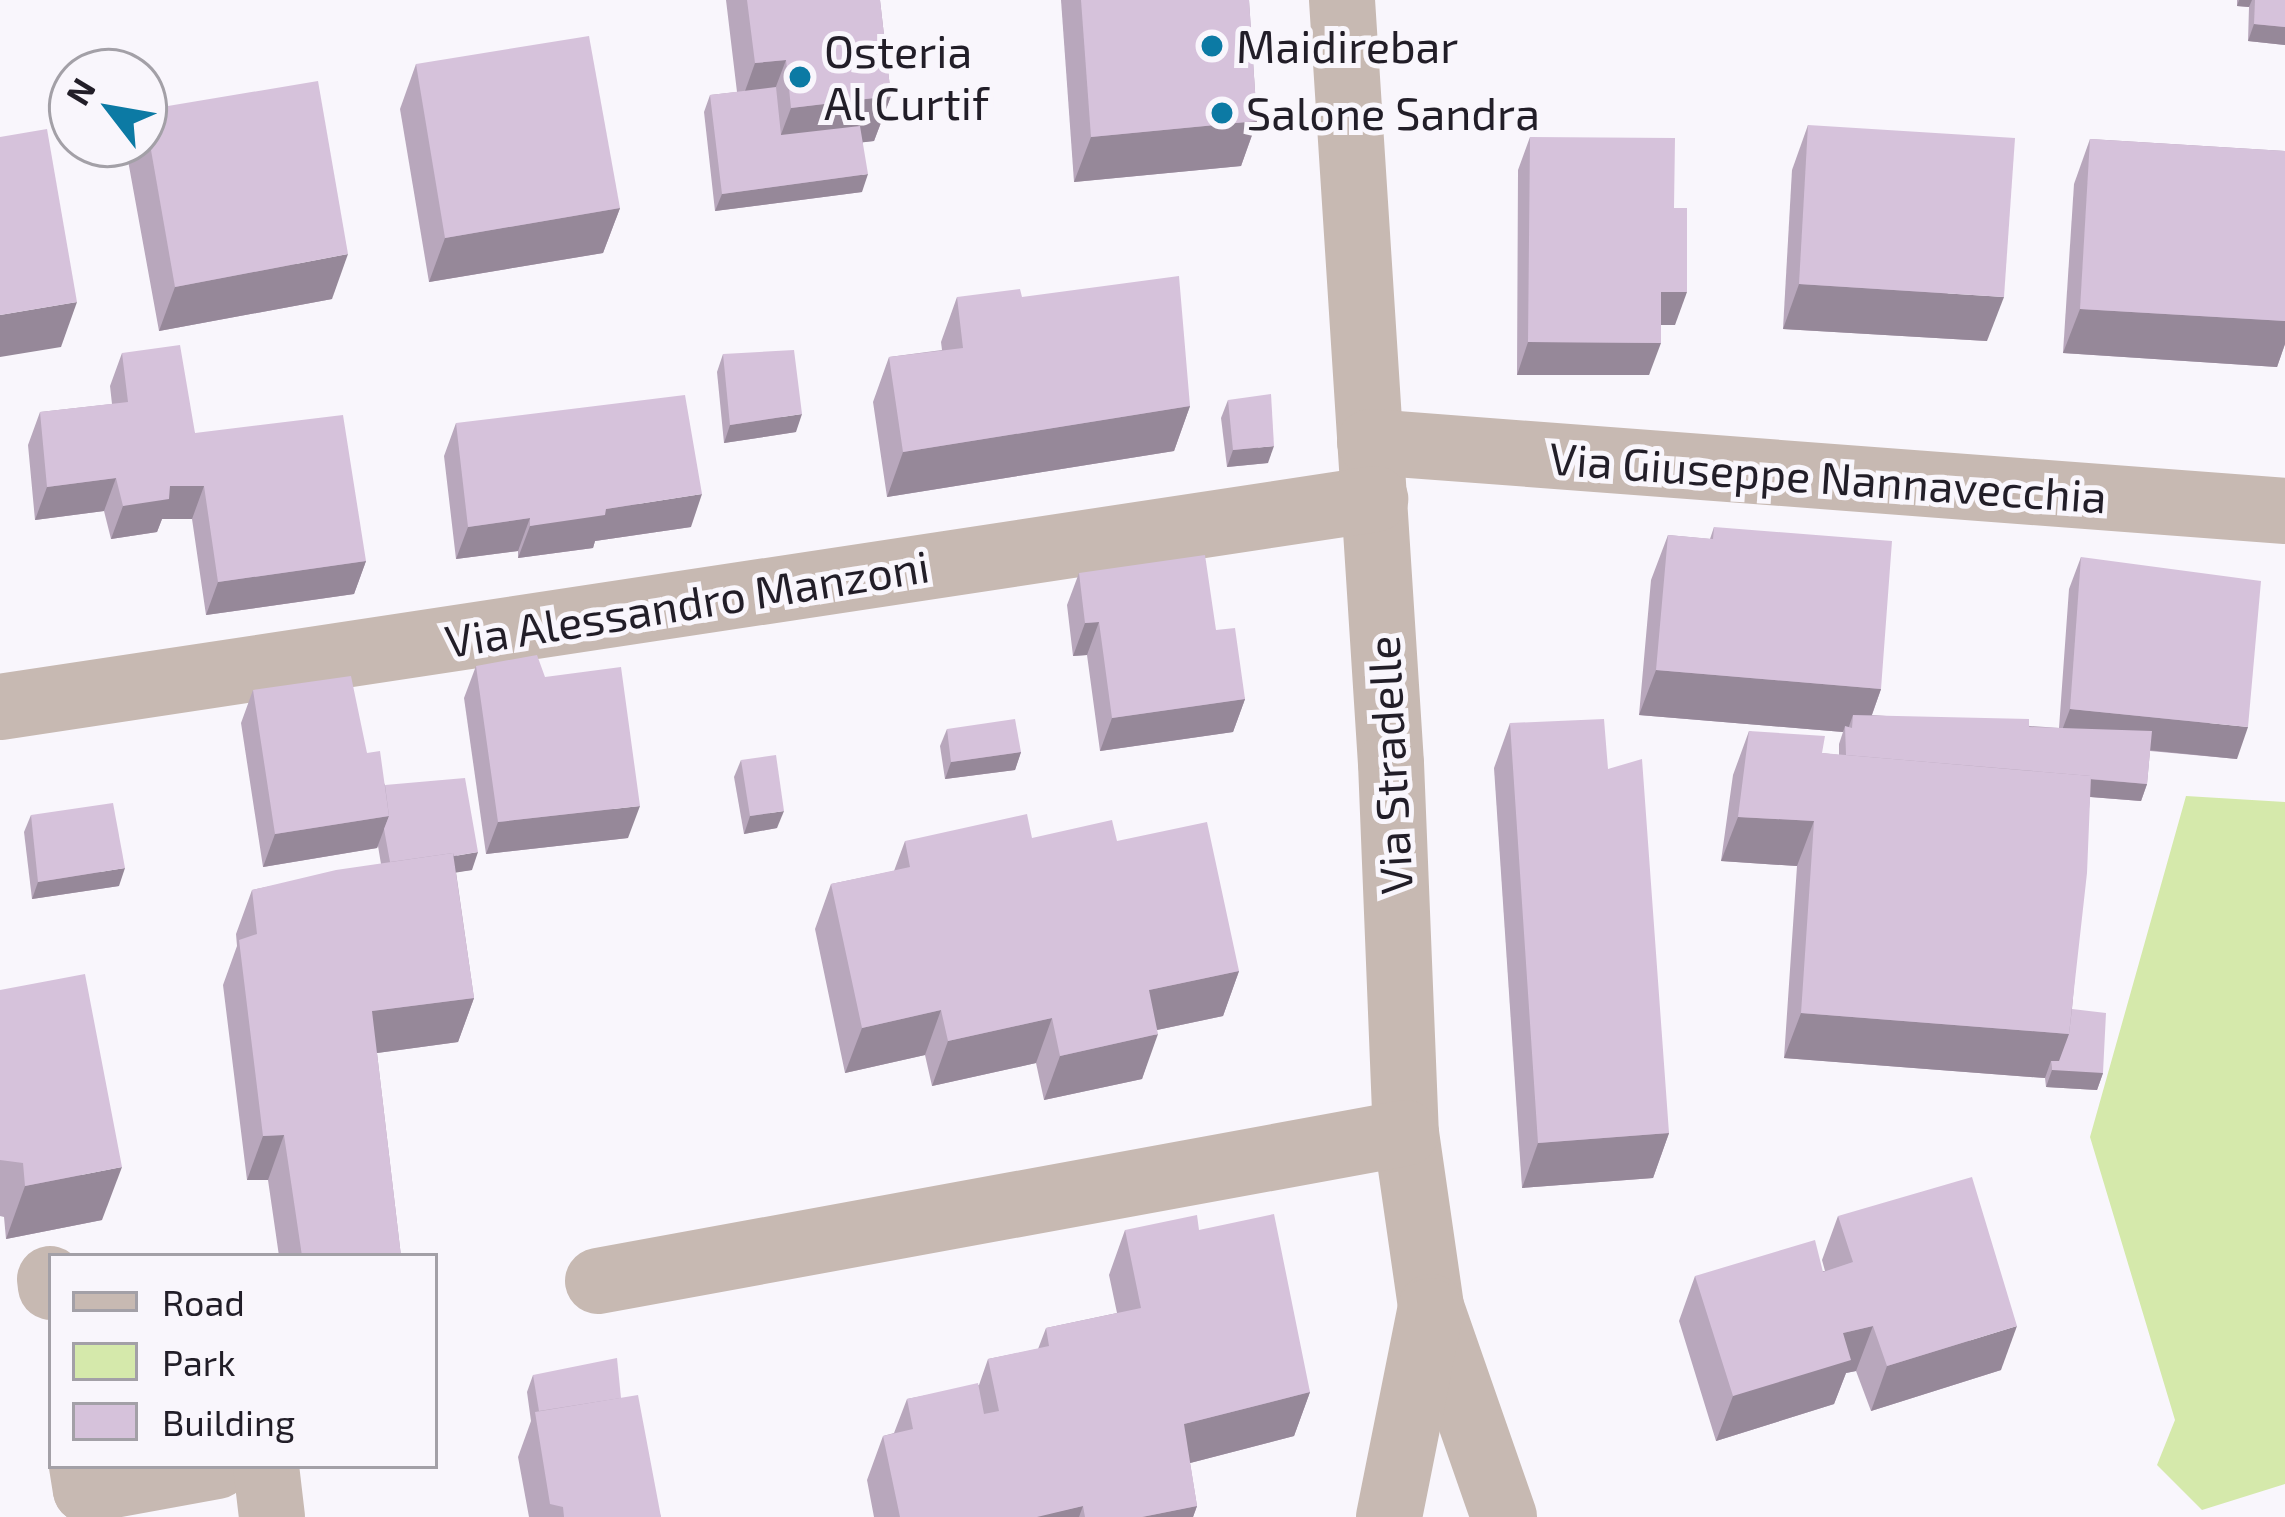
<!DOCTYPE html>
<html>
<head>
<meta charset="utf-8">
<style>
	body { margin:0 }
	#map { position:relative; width:2285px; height:1517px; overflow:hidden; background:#f9f6fc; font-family:"Exo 2",sans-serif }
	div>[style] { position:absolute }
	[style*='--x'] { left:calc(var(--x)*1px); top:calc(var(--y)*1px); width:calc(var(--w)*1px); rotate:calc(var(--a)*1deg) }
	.green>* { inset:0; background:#d5e9ab }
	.minor>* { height:66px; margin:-33px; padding:0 33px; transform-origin:33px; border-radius:33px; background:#c7b9b2 }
	.wall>* { inset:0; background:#b8a7bc }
	.shaded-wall>* { inset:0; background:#968899 }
	.building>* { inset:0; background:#d6c2db }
	.dots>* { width:33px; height:33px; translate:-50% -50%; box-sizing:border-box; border:6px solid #f9f6fc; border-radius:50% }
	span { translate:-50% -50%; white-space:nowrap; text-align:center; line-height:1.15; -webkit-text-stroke:10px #f9f6fc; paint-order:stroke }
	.poi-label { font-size:45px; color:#221e28 }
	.left { translate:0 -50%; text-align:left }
	.street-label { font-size:45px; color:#221e28 }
	.legend { position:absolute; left:48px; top:1253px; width:390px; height:216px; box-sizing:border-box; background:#f9f6fc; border:3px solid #a3a0a7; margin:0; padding:15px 21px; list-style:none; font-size:36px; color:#221e28 }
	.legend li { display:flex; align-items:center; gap:24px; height:60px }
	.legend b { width:60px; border:3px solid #a3a0a7 }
	.north { position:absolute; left:48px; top:48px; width:120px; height:120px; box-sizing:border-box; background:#f9f6fc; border:3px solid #a3a0a7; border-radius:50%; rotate:301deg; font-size:33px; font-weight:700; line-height:48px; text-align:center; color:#221e28 }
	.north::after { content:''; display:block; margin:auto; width:42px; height:54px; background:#0c7aa4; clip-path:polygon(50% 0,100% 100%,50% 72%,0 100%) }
</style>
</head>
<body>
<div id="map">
	<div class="green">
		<div style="clip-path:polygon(2186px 796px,2285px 802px,2285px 1484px,2202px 1510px,2157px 1465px,2175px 1420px,2090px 1137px)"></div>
	</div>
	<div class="minor">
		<div style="--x:1342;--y:0;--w:765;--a:86.33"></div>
		<div style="--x:1391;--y:763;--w:370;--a:87.7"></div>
		<div style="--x:1406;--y:1133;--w:176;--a:81.8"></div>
		<div style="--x:1431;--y:1307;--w:222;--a:70.8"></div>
		<div style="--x:1370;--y:442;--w:918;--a:4.31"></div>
		<div style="--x:0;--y:707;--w:1391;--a:-8.6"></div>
		<div style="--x:50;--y:1279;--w:8;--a:83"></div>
		<div style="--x:598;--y:1281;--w:821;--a:-10.38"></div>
		<div style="--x:82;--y:1466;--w:24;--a:81"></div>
		<div style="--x:86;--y:1490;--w:133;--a:-10.4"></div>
		<div style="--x:266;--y:1466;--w:51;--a:83.3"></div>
		<div style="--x:1389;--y:1517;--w:210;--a:-78.7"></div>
	</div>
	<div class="wall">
		<div style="clip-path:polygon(726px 0,880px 0,891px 96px,874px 141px,863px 142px,862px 192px,715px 211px,704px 112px,710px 95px,737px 92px)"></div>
		<div style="clip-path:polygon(1061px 0,1249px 0,1257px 121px,1241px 166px,1074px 182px)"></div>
		<div style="clip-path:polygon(2237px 0,2285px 0,2285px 45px,2248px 41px,2249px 7px,2237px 6px)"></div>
		<div style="clip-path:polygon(416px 64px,620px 208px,603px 253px,429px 282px,400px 109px)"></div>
		<div style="clip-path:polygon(144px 110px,332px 299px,159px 331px,127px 155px,131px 144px,144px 144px)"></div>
		<div style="clip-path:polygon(1808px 125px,1987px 341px,1783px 329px,1792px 170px)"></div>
		<div style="clip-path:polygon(1530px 137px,1675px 325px,1661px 325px,1649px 375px,1517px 375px,1518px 170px)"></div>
		<div style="clip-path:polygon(2090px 139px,2285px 151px,2285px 344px,2277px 367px,2063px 353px,2074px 184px)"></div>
		<div style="clip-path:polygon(957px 297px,1022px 297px,1190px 406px,1174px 451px,887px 497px,873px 402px,889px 357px,942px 350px,941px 342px)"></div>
		<div style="clip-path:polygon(122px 353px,195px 433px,366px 561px,354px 594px,206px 615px,192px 519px,162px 519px,157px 532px,111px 539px,104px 511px,35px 520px,28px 445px,40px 412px,112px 404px,110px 386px)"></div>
		<div style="clip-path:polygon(723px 354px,796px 432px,724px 443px,717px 372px)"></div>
		<div style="clip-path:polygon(1228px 400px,1268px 463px,1227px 467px,1221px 418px)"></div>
		<div style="clip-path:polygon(456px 423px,691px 527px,595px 541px,593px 548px,518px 558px,518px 551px,456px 559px,444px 456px)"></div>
		<div style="clip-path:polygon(1714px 527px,1881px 689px,1872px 715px,2059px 728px,2069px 589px,2081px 557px,2237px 759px,2150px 751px,2147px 784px,2141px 801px,2090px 797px,2072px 1009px,2103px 1073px,2097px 1090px,2046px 1087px,2045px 1078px,1784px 1058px,1797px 866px,1721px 861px,1733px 775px,1749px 731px,1822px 753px,1839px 755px,1839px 744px,1843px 732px,1639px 715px,1651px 580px,1668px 535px,1710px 539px)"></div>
		<div style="clip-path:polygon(1079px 573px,1216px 630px,1245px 699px,1233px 732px,1100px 751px,1087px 655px,1073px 656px,1067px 605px)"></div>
		<div style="clip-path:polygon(476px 666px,545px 677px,628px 838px,486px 854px,464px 698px)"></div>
		<div style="clip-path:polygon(253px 690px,367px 753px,385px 785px,472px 870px,456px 872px,474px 998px,458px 1042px,377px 1053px,401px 1256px,279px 1256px,268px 1180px,247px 1180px,223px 985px,237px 946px,236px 934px,252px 890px,381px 864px,378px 846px,377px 848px,263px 867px,241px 723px)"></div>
		<div style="clip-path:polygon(1510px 723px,1669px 1133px,1653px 1178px,1522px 1188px,1494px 768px)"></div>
		<div style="clip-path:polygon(947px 729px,1021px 752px,1015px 770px,945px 779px,940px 746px)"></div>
		<div style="clip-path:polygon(741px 760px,777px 828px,744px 834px,734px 777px)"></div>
		<div style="clip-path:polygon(31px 815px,119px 886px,32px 899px,24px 832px)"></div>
		<div style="clip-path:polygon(1032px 838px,1239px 971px,1223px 1016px,1157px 1030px,1142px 1079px,1044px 1100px,1036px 1063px,932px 1086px,925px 1055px,845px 1073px,815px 929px,831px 884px,894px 871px,905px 841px)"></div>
		<div style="clip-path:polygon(0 990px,102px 1220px,6px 1239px,4px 1217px,0 1216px)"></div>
		<div style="clip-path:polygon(1838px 1216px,2001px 1370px,1871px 1411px,1856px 1371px,1846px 1373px,1834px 1404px,1716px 1441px,1679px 1321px,1695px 1276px,1825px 1271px,1822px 1260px)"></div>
		<div style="clip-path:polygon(1125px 1230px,1199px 1230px,1310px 1392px,1294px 1436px,1190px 1463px,1197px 1506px,1193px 1517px,874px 1517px,867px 1480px,883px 1436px,894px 1433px,907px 1399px,979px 1385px,988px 1359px,1038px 1349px,1046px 1328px,1117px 1313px,1109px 1275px)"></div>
		<div style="clip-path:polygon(533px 1375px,621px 1398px,661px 1517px,529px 1517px,518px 1457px,531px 1421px,527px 1392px)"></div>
	</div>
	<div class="shaded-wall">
		<div style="clip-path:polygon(2239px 0,2252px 0,2249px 7px,2237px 6px)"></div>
		<div style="clip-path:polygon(2254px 24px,2285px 27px,2285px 45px,2248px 41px)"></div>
		<div style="clip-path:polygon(786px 60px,769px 105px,739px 108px,755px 63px)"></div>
		<div style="clip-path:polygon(891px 96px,874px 141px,774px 153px,791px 108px)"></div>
		<div style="clip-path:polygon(1257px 121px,1241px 166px,1074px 182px,1091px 137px)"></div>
		<div style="clip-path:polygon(868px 174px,862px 192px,715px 211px,722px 194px)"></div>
		<div style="clip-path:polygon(620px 208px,603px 253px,429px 282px,445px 238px)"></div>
		<div style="clip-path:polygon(348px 254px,332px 299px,159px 331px,175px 287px)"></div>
		<div style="clip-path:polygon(1799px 284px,2004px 297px,1987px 341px,1783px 329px)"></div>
		<div style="clip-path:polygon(1661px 292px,1687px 292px,1675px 325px,1649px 325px)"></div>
		<div style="clip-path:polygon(77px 302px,61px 347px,0 357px,0 315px)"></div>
		<div style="clip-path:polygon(2080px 309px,2285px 321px,2285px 344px,2277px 367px,2063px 353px)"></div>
		<div style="clip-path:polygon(1528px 342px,1661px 343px,1649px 375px,1517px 375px)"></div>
		<div style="clip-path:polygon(1190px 406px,1174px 451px,887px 497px,903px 452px)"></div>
		<div style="clip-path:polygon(802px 414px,796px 432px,724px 443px,730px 425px)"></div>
		<div style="clip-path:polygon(1274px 446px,1268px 463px,1227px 467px,1233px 450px)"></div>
		<div style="clip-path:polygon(116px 478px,104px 511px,35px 520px,47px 487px)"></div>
		<div style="clip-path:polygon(170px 486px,204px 486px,192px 519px,162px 519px,157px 532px,111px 539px,123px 506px)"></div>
		<div style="clip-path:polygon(702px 494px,691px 527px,595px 541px,593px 548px,518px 558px,530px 526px,606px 509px)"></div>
		<div style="clip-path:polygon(530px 518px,518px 551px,456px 559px,468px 527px)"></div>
		<div style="clip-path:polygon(366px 561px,354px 594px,206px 615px,218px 582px)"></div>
		<div style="clip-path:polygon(1099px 622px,1087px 655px,1073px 656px,1085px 623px)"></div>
		<div style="clip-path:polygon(1656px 670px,1881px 689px,1865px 734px,1853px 715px,1847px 732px,1845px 726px,1843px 732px,1639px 715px)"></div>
		<div style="clip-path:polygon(1245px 699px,1233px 732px,1100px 751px,1112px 718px)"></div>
		<div style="clip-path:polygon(2070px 709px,2248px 727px,2237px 759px,2058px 741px)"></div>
		<div style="clip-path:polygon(1021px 752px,1015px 770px,945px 779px,951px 762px)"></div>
		<div style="clip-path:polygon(1846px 759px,2147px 784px,2141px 801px,1840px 777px)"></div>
		<div style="clip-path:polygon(640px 806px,628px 838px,486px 854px,498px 822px)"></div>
		<div style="clip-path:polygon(784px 811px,777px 828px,744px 834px,750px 816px)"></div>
		<div style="clip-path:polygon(389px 816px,377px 848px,263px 867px,275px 834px)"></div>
		<div style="clip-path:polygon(1738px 817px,1814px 821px,1797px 866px,1721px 861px)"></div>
		<div style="clip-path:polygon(478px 852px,472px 870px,385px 884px,391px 867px)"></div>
		<div style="clip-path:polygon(125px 868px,119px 886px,32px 899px,38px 882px)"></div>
		<div style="clip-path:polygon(1239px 971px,1223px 1016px,1133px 1035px,1149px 990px)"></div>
		<div style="clip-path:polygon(474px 998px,458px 1042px,355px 1056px,372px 1011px)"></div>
		<div style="clip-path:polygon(941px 1010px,925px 1055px,845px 1073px,862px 1028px)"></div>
		<div style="clip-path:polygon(1801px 1013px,2069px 1034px,2103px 1073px,2097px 1090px,2046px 1087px,2052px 1070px,2051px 1061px,2045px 1078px,1784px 1058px)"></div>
		<div style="clip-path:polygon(1052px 1018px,1036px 1063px,932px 1086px,948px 1041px)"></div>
		<div style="clip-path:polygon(1158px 1034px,1142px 1079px,1044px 1100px,1060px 1056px)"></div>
		<div style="clip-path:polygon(1669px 1133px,1653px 1178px,1522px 1188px,1538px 1143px)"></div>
		<div style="clip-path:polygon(284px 1135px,268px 1180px,247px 1180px,263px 1136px)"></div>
		<div style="clip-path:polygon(122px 1167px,102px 1220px,6px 1239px,25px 1186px)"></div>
		<div style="clip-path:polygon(1873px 1326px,1856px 1371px,1846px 1373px,1834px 1404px,1716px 1441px,1733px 1396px,1843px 1333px)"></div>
		<div style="clip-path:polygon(2017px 1326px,2001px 1370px,1871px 1411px,1887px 1366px)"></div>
		<div style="clip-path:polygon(1310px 1392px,1294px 1436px,1167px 1469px,1184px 1424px)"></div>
		<div style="clip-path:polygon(1083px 1506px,1079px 1517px,1036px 1517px,1037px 1516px)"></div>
		<div style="clip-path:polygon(1197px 1506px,1193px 1517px,1142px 1517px)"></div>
	</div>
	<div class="building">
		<div style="clip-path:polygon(747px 0,880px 0,891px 96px,791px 108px,786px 60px,755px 63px)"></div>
		<div style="clip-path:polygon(1081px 0,1249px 0,1257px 121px,1091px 137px)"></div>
		<div style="clip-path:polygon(2255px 0,2285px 0,2285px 27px,2254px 24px)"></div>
		<div style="clip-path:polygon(589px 36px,620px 208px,445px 238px,416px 64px)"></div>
		<div style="clip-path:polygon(318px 81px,348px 254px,175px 287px,144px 110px)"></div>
		<div style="clip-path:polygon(776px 87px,781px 135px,860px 126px,868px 174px,722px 194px,710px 95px)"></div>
		<div style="clip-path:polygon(1808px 125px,2015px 138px,2004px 297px,1799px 284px)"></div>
		<div style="clip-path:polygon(47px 129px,77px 302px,0 315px,0 137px)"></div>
		<div style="clip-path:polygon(1530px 137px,1675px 138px,1674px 208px,1687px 208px,1687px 292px,1661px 292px,1661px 343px,1528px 342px)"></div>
		<div style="clip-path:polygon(2090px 139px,2285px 151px,2285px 321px,2080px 309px)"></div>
		<div style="clip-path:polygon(1179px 276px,1190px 406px,903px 452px,889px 357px,963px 348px,957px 297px,1020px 289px,1022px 297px)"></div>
		<div style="clip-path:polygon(180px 345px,195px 433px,343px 415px,366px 561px,218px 582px,204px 486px,170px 486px,169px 499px,123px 506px,116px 478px,47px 487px,40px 412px,128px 402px,122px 353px)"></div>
		<div style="clip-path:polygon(794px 350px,802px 414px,730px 425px,723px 354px)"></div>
		<div style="clip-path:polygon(1271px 394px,1274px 446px,1233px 450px,1228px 400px)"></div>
		<div style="clip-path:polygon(685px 395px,702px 494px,606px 509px,605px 515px,530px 526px,530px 518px,468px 527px,456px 423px)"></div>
		<div style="clip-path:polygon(1714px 527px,1892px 541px,1881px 689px,1656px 670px,1668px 535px,1713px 539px)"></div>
		<div style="clip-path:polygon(1205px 555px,1216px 630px,1235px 628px,1245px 699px,1112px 718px,1099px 622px,1085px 623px,1079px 573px)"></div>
		<div style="clip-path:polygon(2081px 557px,2261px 581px,2248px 727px,2070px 709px)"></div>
		<div style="clip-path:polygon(537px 655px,545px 677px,621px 667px,640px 806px,498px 822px,476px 666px)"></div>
		<div style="clip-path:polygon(351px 676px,367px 753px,380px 751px,389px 816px,275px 834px,253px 690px)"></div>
		<div style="clip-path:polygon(1853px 715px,2029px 719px,2029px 727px,2152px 731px,2147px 784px,2091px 779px,2091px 776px,1846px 755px,1845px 726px,1852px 728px)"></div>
		<div style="clip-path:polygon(1015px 719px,1021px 752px,951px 762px,947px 729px)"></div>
		<div style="clip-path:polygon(1604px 719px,1608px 769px,1642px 759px,1669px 1133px,1538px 1143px,1510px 723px)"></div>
		<div style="clip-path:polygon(1749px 731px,1825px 736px,1822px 753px,2091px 776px,2087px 873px,2069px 1034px,1801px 1013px,1814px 821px,1738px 817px)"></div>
		<div style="clip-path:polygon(776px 755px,784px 811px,750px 816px,741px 760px)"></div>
		<div style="clip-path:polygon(465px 778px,478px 852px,454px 856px,453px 853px,390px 862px,384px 829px,389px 816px,385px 785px)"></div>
		<div style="clip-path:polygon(113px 803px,125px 868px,38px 882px,31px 815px)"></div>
		<div style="clip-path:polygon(1027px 814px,1032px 838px,1112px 820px,1117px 841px,1207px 822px,1239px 971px,1149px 990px,1158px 1034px,1060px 1056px,1052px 1018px,948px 1041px,941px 1010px,862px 1028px,831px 884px,910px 867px,905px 841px)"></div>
		<div style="clip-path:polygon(453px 853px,474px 998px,372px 1011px,401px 1256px,302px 1256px,284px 1135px,263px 1136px,239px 940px,257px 934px,252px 890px,336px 870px)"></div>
		<div style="clip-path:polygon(85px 974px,122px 1167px,25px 1186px,23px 1163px,0 1160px,0 990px)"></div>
		<div style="clip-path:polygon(2072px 1009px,2106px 1013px,2103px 1073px,2052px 1070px,2051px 1061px,2059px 1061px,2069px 1034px)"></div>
		<div style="clip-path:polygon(1972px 1177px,2017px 1326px,1887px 1366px,1873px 1326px,1843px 1333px,1851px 1360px,1733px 1396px,1695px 1276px,1815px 1240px,1823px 1272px,1853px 1262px,1838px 1216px)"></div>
		<div style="clip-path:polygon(1274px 1214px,1310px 1392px,1184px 1424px,1197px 1506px,1142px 1517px,1085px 1517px,1083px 1506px,1037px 1517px,900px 1517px,883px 1436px,913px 1429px,907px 1399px,978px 1383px,984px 1414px,999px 1411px,988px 1359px,1049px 1346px,1046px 1328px,1141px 1308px,1125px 1230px,1197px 1215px,1199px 1230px)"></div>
		<div style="clip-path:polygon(617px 1358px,621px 1398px,539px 1411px,533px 1375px)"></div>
		<div style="clip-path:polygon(638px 1395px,661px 1517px,564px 1517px,563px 1507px,550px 1504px,535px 1412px)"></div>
	</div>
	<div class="dots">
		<div style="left:1212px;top:46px;background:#0c7aa4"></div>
		<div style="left:800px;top:77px;background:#0c7aa4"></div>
		<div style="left:1222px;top:113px;background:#0c7aa4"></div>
	</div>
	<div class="poi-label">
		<span class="left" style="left:1236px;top:46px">Maidirebar</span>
		<span class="left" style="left:824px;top:77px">Osteria<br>Al Curtif</span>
		<span class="left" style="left:1246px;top:113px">Salone Sandra</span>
	</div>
	<div class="street-label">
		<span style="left:1828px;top:477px;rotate:4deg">Via Giuseppe Nannavecchia</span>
		<span style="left:687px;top:603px;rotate:-9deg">Via Alessandro Manzoni</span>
		<span style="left:1389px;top:765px;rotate:-93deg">Via Stradelle</span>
	</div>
	<ul class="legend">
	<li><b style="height:15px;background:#c7b9b2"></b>Road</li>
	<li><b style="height:33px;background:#d5e9ab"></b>Park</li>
	<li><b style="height:33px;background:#d6c2db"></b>Building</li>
	</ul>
	<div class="north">N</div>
</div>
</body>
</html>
